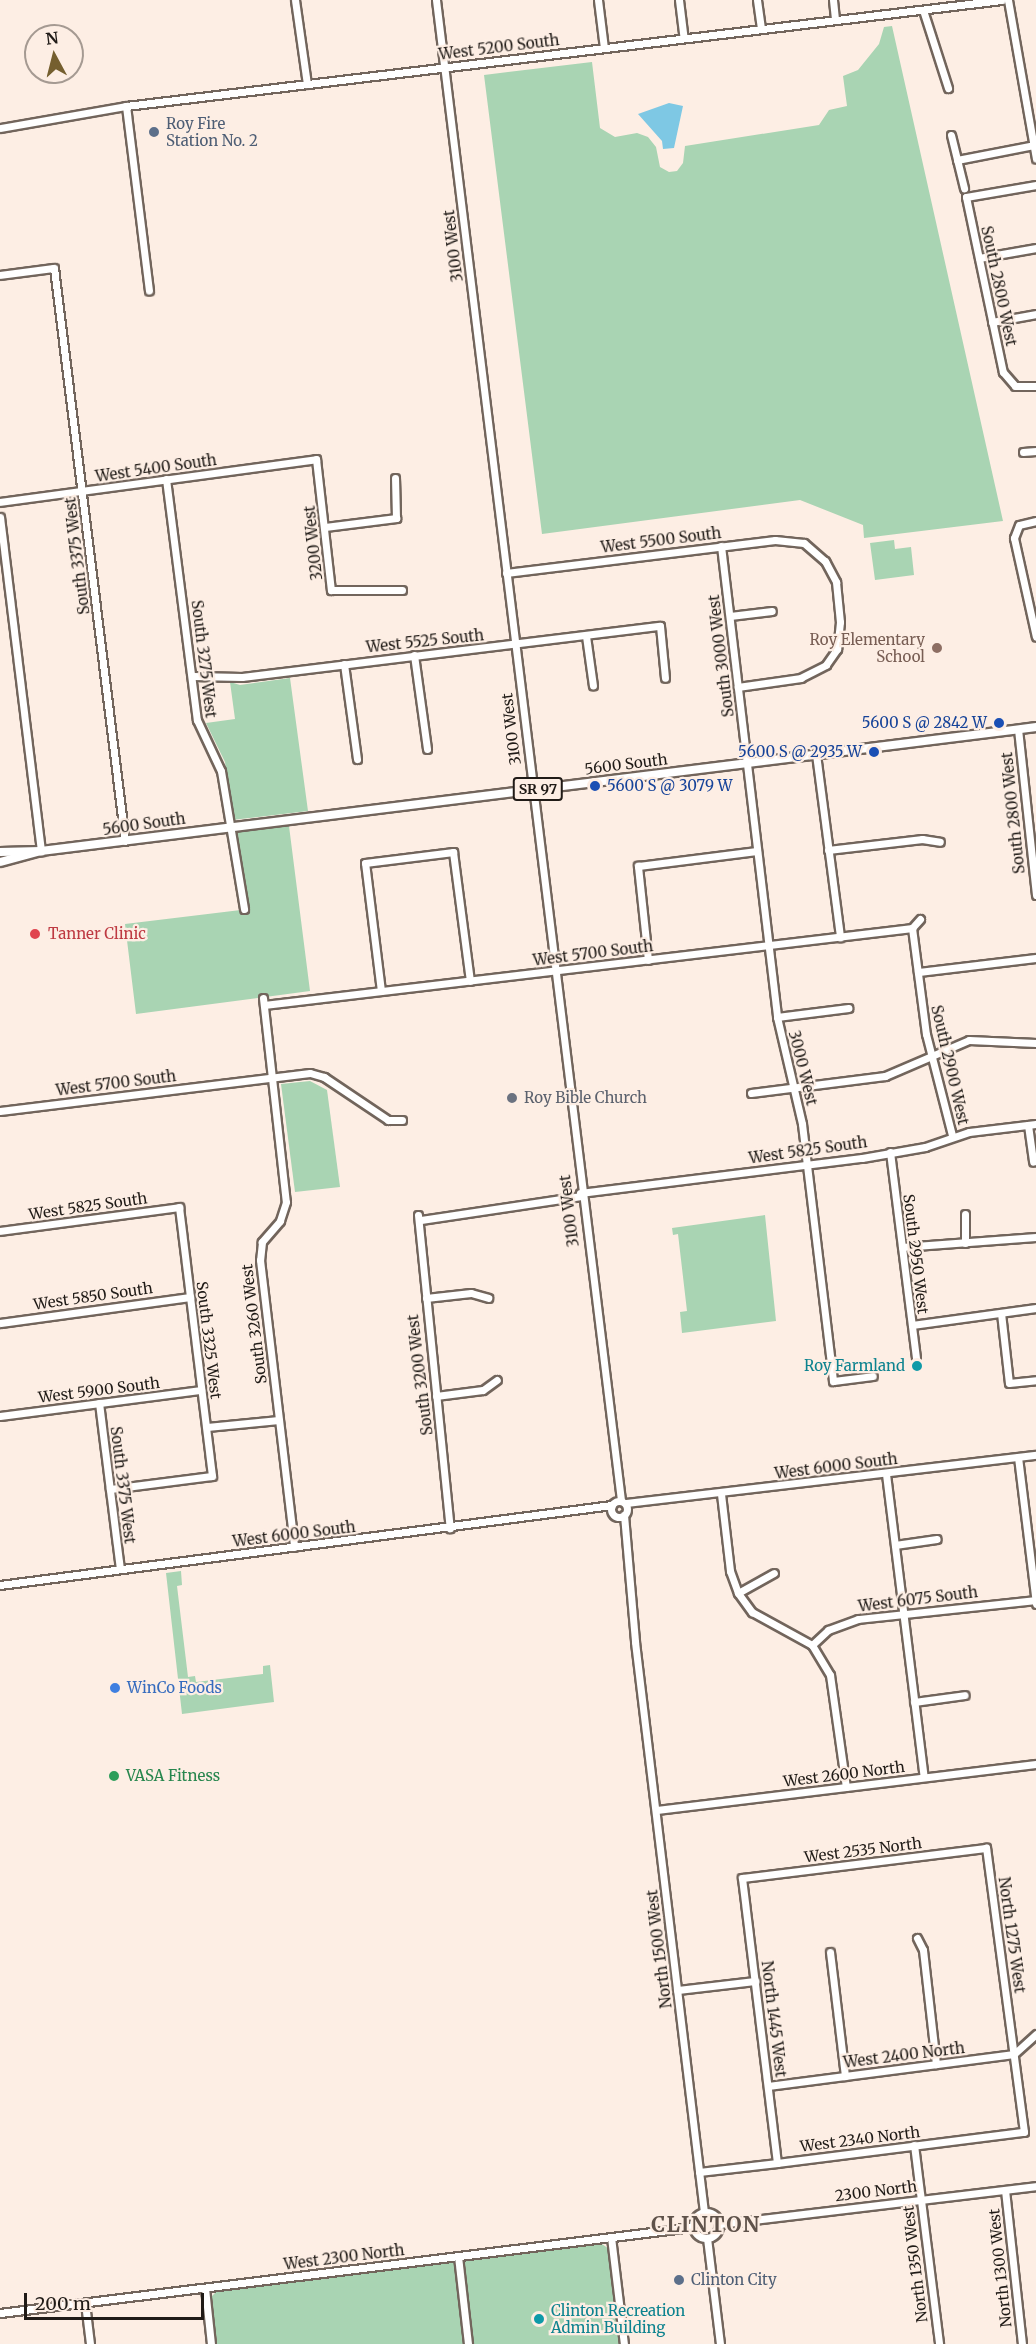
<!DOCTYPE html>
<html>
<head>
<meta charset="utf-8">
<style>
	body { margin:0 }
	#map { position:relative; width:1036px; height:2344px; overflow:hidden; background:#fdeee4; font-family:Merriweather,serif }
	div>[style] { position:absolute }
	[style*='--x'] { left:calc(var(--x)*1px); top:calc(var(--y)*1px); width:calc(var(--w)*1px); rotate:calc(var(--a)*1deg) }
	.green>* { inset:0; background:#a9d4b3 }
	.water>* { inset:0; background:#7ec8e4 }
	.roads { filter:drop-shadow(2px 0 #72655c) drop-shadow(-2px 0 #72655c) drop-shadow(0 2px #72655c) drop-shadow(0 -2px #72655c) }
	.minor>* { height:7px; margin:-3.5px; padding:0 3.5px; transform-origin:3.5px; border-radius:3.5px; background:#fff }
	.minor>.ring { margin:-3.5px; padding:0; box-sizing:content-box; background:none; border:7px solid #fff; border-radius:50% }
	.major>* { height:8px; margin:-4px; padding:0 4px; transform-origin:4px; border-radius:4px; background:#fff }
	.dots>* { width:16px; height:16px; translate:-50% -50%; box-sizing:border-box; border:3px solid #fdeee4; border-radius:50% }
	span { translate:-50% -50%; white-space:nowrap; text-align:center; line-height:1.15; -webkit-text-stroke:4.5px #fdeee4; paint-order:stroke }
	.shield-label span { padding:2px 4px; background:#fdeee4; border:2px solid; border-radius:4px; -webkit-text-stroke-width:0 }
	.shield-label { font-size:14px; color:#201b17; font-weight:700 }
	.street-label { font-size:15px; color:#201b17 }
	.service-label { font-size:15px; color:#4e5e75 }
	.left { translate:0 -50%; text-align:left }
	.education-label { font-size:15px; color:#785e54 }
	.right { translate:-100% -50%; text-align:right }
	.transit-label { font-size:15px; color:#164399 }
	.health-label { font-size:15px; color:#be3a42 }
	.worship-label { font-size:15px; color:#5b616d }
	.culture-label { font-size:15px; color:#0d838f }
	.shop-label { font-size:15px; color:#366cbe }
	.leisure-label { font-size:15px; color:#27864d }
	.district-label { font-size:21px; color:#5f524a; font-weight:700; letter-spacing:1.5px }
	.north { position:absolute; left:24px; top:24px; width:60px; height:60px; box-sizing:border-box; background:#fdeee4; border:2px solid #a59a92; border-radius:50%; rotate:353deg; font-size:16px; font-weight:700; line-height:24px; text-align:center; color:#201b17 }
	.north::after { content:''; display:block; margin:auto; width:21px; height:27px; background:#755f2f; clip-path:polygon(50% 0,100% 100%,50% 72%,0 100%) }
	.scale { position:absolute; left:24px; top:2293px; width:180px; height:27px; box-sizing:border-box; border:3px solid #201b17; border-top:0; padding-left:8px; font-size:18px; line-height:21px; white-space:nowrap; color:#201b17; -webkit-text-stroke:4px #fdeee4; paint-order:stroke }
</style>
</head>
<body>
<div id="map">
	<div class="green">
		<div style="clip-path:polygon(892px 26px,1003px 521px,864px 538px,863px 525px,800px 500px,542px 534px,484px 75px,592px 62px,600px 128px,615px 137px,637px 133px,648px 137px,656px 147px,660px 167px,669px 172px,677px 171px,683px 163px,685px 146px,819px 125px,829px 110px,847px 106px,843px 76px,858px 70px,879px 44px,884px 27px)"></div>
		<div style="clip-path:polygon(894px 540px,895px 549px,911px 547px,914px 575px,875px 580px,870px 543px)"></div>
		<div style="clip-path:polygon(290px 678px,308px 811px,232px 820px,225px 762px,206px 723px,235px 719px,230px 682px,240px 685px)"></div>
		<div style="clip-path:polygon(289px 826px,310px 991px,136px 1014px,125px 924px,249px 909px,233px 832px)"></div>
		<div style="clip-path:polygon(310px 1081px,327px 1090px,340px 1187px,295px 1192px,281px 1084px)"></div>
		<div style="clip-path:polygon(765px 1215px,776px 1321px,682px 1333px,680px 1312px,687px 1311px,678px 1234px,673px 1235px,672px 1228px)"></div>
		<div style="clip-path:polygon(181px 1571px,182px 1585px,177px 1586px,188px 1677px,195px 1676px,196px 1682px,263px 1674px,263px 1666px,270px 1665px,274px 1702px,182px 1714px,166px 1573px)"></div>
		<div style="clip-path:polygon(602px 2244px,609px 2249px,621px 2344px,217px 2344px,211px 2297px,216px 2292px)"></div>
	</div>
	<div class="water">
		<div style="clip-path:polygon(669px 103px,683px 106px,674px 148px,663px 149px,662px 141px,638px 114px)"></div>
	</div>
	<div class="roads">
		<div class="minor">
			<div style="--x:295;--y:0;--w:85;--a:81.9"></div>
			<div style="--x:436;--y:0;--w:1511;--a:82.97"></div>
			<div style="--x:598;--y:0;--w:48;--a:82.9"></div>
			<div style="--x:679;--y:0;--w:38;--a:83"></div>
			<div style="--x:757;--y:0;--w:29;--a:82"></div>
			<div style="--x:833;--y:0;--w:20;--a:84"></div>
			<div style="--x:1008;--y:0;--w:161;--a:80"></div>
			<div style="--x:923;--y:10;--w:82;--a:72.2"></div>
			<div style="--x:126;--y:106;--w:186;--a:82.9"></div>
			<div style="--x:0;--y:128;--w:128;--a:-9.9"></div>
			<div style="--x:126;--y:106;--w:882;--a:-6.9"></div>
			<div style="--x:951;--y:135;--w:55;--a:76.2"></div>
			<div style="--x:957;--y:160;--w:78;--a:-11"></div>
			<div style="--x:1036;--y:185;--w:71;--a:170.3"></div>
			<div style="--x:966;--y:197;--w:179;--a:78.1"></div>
			<div style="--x:1003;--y:372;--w:18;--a:49"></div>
			<div style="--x:1015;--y:386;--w:21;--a:0"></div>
			<div style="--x:979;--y:258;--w:58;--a:-10"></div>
			<div style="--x:0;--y:275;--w:54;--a:-7.4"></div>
			<div style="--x:54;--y:268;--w:577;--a:82.94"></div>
			<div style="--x:992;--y:322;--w:45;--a:-10.3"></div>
			<div style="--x:1023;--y:452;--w:13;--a:-4"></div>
			<div style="--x:166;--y:479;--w:243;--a:82.7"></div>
			<div style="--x:197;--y:720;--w:56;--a:64.8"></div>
			<div style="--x:221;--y:771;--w:140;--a:80.5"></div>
			<div style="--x:0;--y:502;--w:319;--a:-7.7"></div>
			<div style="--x:316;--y:459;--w:132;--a:83.5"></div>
			<div style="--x:331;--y:590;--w:71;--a:0"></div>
			<div style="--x:0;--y:517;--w:337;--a:83"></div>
			<div style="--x:1036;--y:521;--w:17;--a:167"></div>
			<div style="--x:1019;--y:525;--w:14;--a:111"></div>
			<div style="--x:1014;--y:538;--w:101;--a:77.5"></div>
			<div style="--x:325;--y:527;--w:72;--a:-7.2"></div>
			<div style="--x:396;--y:518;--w:40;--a:-91.4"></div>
			<div style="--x:721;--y:546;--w:474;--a:83.2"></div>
			<div style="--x:777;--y:1017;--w:110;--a:76.8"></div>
			<div style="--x:802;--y:1124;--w:259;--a:83.1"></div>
			<div style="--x:833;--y:1381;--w:40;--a:-7.1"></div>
			<div style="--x:506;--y:573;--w:271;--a:-7"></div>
			<div style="--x:775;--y:540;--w:29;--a:6"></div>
			<div style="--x:804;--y:543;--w:28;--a:41"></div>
			<div style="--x:825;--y:561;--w:24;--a:62"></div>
			<div style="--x:836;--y:582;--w:40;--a:84.3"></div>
			<div style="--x:840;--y:622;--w:27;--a:96"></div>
			<div style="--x:837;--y:649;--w:19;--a:125"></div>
			<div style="--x:826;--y:665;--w:28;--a:153"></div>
			<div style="--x:801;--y:678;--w:64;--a:171.9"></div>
			<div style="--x:730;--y:616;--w:42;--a:-6.8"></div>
			<div style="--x:586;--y:636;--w:50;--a:82"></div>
			<div style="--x:414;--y:655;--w:95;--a:82.1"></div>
			<div style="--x:344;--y:664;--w:96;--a:82.2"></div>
			<div style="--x:193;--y:676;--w:49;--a:1.2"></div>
			<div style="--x:242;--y:677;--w:421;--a:-7"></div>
			<div style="--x:660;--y:626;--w:52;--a:84.5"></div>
			<div style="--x:1018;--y:729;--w:167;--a:83.8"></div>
			<div style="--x:816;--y:754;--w:185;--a:82.5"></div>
			<div style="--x:828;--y:850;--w:95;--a:-6.7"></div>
			<div style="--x:922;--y:839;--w:18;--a:9"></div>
			<div style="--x:912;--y:928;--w:107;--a:82.5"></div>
			<div style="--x:926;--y:1034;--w:104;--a:75.6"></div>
			<div style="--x:648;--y:960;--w:95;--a:-96.1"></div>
			<div style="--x:638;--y:866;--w:120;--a:-7.2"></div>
			<div style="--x:918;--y:972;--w:119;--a:-6.8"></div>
			<div style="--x:381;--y:991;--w:129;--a:-97.1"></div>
			<div style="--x:365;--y:863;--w:89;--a:-7.1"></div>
			<div style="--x:453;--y:852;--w:130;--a:82.5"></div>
			<div style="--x:263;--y:998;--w:205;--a:83.6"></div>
			<div style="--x:286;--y:1202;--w:20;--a:108"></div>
			<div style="--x:280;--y:1221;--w:28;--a:131"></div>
			<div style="--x:262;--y:1242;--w:18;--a:96"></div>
			<div style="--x:260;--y:1260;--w:289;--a:83.2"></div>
			<div style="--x:264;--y:1005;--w:653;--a:-6.78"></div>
			<div style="--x:912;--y:928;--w:12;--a:-48"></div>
			<div style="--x:777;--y:1017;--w:72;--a:-7.2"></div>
			<div style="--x:751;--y:1093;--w:135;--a:-7.2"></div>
			<div style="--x:885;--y:1076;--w:91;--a:-23.2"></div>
			<div style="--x:969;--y:1040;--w:67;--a:2.6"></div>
			<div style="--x:0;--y:1111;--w:312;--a:-7"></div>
			<div style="--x:310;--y:1073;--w:15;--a:16"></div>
			<div style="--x:324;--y:1077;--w:77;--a:33.9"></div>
			<div style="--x:388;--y:1120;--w:14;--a:0"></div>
			<div style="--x:1028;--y:1125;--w:37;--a:82"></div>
			<div style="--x:890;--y:1152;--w:208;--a:82.8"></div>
			<div style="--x:580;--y:1193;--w:284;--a:-7.1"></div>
			<div style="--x:862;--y:1158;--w:64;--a:-9.9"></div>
			<div style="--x:925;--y:1147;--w:46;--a:-18.8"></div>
			<div style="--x:969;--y:1132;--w:67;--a:-6.8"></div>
			<div style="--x:965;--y:1214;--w:29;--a:90"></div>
			<div style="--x:418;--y:1215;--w:315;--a:84.2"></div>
			<div style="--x:421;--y:1220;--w:162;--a:-8.5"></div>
			<div style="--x:0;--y:1231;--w:181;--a:-7.6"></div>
			<div style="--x:179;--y:1207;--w:271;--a:83"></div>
			<div style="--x:212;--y:1476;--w:103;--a:172.7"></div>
			<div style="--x:902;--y:1247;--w:134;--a:-4.3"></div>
			<div style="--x:426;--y:1298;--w:45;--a:-6.3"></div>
			<div style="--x:471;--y:1293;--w:18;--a:16"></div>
			<div style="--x:1001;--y:1313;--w:70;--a:83.5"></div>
			<div style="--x:1009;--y:1383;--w:27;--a:-6"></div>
			<div style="--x:0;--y:1323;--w:192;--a:-7.8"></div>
			<div style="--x:912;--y:1325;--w:125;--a:-7.8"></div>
			<div style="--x:436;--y:1396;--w:47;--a:-7.3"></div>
			<div style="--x:483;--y:1390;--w:17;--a:-36"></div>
			<div style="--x:99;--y:1403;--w:167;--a:82.8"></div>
			<div style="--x:0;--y:1416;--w:203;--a:-7.4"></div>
			<div style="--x:207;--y:1427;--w:72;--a:-5.6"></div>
			<div style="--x:1018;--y:1457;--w:148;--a:83"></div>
			<div style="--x:886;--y:1474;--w:305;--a:82.9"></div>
			<div style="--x:721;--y:1494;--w:78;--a:83.3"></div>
			<div style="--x:730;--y:1571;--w:23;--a:70"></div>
			<div style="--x:738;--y:1593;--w:24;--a:54"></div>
			<div style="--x:752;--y:1612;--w:68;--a:28.8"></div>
			<div style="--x:812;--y:1645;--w:35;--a:59"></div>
			<div style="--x:830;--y:1675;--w:113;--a:81.9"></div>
			<div class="ring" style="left:611px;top:1501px;width:9px;height:9px"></div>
			<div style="--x:626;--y:1503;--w:413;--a:-6.7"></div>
			<div style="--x:624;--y:1515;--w:127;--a:85"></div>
			<div style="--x:635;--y:1642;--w:574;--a:83.1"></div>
			<div style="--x:895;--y:1545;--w:42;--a:-8.1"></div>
			<div style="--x:0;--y:1585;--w:617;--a:-7.45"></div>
			<div style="--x:738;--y:1593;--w:41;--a:-29.1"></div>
			<div style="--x:812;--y:1645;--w:22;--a:-43"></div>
			<div style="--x:828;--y:1630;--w:32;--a:-20"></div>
			<div style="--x:858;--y:1619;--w:178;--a:-6.1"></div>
			<div style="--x:914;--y:1702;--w:51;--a:-7.8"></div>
			<div style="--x:656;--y:1810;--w:383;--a:-6.9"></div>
			<div style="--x:917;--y:1938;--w:13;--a:63"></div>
			<div style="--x:923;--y:1950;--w:115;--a:83.5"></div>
			<div style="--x:830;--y:1952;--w:125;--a:83.1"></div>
			<div style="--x:677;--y:1990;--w:79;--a:-6.6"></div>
			<div style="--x:768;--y:2086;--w:248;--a:-7.4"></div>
			<div style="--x:1014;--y:2054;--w:30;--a:-42"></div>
			<div style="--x:914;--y:2145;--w:201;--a:82.8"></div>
			<div style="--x:699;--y:2172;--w:79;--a:-6.6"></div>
			<div style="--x:777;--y:2163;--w:249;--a:-7.2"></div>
			<div style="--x:1024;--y:2132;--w:287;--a:-97.6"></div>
			<div style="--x:986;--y:1848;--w:246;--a:173"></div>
			<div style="--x:742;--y:1878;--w:287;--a:83"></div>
			<div style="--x:1005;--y:2190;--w:155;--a:83.7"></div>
			<div class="ring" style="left:693px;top:2212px;width:19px;height:19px"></div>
			<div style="--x:719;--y:2224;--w:319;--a:-6.8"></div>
			<div style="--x:611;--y:2237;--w:108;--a:83.1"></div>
			<div style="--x:707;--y:2238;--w:107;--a:83"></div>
			<div style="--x:458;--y:2256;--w:89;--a:83.5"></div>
			<div style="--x:205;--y:2288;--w:56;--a:83.9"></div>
			<div style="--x:85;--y:2303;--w:41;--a:83"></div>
			<div style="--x:0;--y:2313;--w:697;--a:-7.08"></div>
		</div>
		<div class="major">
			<div style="--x:41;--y:851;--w:1003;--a:-7.1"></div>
			<div style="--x:0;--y:852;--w:41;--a:-1.4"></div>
			<div style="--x:41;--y:851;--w:42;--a:165"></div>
		</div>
	</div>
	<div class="dots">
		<div style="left:154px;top:132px;background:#5c6f8a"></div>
		<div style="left:937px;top:648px;background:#8d6e63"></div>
		<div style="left:999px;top:723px;background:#1a4fb4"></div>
		<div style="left:874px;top:752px;background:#1a4fb4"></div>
		<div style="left:595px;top:786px;background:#1a4fb4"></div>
		<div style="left:35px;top:934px;background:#e0444e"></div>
		<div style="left:512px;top:1098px;background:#6b7280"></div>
		<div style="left:917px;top:1366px;background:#0f9aa8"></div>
		<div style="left:115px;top:1688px;background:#3f7fe0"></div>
		<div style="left:114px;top:1776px;background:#2e9e5b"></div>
		<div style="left:679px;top:2280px;background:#5c6f8a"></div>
		<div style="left:539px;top:2319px;background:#0f9aa8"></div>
	</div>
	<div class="shield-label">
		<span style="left:538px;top:789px">SR 97</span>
	</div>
	<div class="street-label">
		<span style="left:499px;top:47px;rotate:-7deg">West 5200 South</span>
		<span style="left:453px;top:246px;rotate:-97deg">3100 West</span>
		<span style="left:999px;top:286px;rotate:78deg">South 2800 West</span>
		<span style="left:156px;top:468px;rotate:-8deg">West 5400 South</span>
		<span style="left:661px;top:540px;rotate:-7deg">West 5500 South</span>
		<span style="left:313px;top:543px;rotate:-96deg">3200 West</span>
		<span style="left:77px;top:556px;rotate:-97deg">South 3375 West</span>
		<span style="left:425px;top:641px;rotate:-6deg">West 5525 South</span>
		<span style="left:721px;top:656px;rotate:-97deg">South 3000 West</span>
		<span style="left:204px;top:659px;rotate:83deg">South 3275 West</span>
		<span style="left:511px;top:729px;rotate:-97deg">3100 West</span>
		<span style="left:626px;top:764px;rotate:-7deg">5600 South</span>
		<span style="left:1013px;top:813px;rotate:-96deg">South 2800 West</span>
		<span style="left:144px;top:824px;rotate:-8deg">5600 South</span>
		<span style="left:593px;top:953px;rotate:-7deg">West 5700 South</span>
		<span style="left:950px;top:1065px;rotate:77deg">South 2900 West</span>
		<span style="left:803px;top:1068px;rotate:76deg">3000 West</span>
		<span style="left:116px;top:1083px;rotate:-7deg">West 5700 South</span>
		<span style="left:808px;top:1150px;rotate:-8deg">West 5825 South</span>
		<span style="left:88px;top:1206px;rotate:-8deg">West 5825 South</span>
		<span style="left:569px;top:1211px;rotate:-97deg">3100 West</span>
		<span style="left:916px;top:1254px;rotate:83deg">South 2950 West</span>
		<span style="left:93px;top:1296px;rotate:-8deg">West 5850 South</span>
		<span style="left:254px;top:1324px;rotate:-97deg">South 3260 West</span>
		<span style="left:209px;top:1340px;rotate:83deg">South 3325 West</span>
		<span style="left:420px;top:1375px;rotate:-97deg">South 3200 West</span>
		<span style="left:99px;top:1390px;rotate:-7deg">West 5900 South</span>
		<span style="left:836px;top:1466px;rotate:-7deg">West 6000 South</span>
		<span style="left:123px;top:1485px;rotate:83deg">South 3375 West</span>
		<span style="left:294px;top:1534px;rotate:-7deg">West 6000 South</span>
		<span style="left:918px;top:1599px;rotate:-7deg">West 6075 South</span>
		<span style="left:844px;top:1774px;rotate:-7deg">West 2600 North</span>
		<span style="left:863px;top:1850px;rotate:-7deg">West 2535 North</span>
		<span style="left:1012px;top:1935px;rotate:82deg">North 1275 West</span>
		<span style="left:659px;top:1949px;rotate:-97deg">North 1500 West</span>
		<span style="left:774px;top:2019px;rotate:83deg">North 1445 West</span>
		<span style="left:904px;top:2055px;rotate:-7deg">West 2400 North</span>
		<span style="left:860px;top:2139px;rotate:-7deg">West 2340 North</span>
		<span style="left:876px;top:2191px;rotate:-7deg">2300 North</span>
		<span style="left:344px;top:2257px;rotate:-7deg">West 2300 North</span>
		<span style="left:915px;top:2264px;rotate:-97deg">North 1350 West</span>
		<span style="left:1000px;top:2268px;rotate:-96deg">North 1300 West</span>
	</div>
	<div class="service-label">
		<span class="left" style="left:166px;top:132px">Roy Fire<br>Station No. 2</span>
		<span class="left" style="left:691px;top:2280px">Clinton City</span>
	</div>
	<div class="education-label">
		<span class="right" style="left:925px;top:648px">Roy Elementary<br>School</span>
	</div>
	<div class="transit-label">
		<span class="right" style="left:987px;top:723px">5600 S @ 2842 W</span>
		<span class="right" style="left:862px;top:752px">5600 S @ 2935 W</span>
		<span class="left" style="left:607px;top:786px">5600 S @ 3079 W</span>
	</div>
	<div class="health-label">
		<span class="left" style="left:48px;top:934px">Tanner Clinic</span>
	</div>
	<div class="worship-label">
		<span class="left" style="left:524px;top:1098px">Roy Bible Church</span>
	</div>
	<div class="culture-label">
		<span class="right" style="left:905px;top:1366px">Roy Farmland</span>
		<span class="left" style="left:551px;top:2319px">Clinton Recreation<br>Admin Building</span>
	</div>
	<div class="shop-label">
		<span class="left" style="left:127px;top:1688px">WinCo Foods</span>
	</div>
	<div class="leisure-label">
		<span class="left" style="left:126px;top:1776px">VASA Fitness</span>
	</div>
	<div class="district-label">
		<span style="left:706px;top:2225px">CLINTON</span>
	</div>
	<div class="north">N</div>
	<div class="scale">200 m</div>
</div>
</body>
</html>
